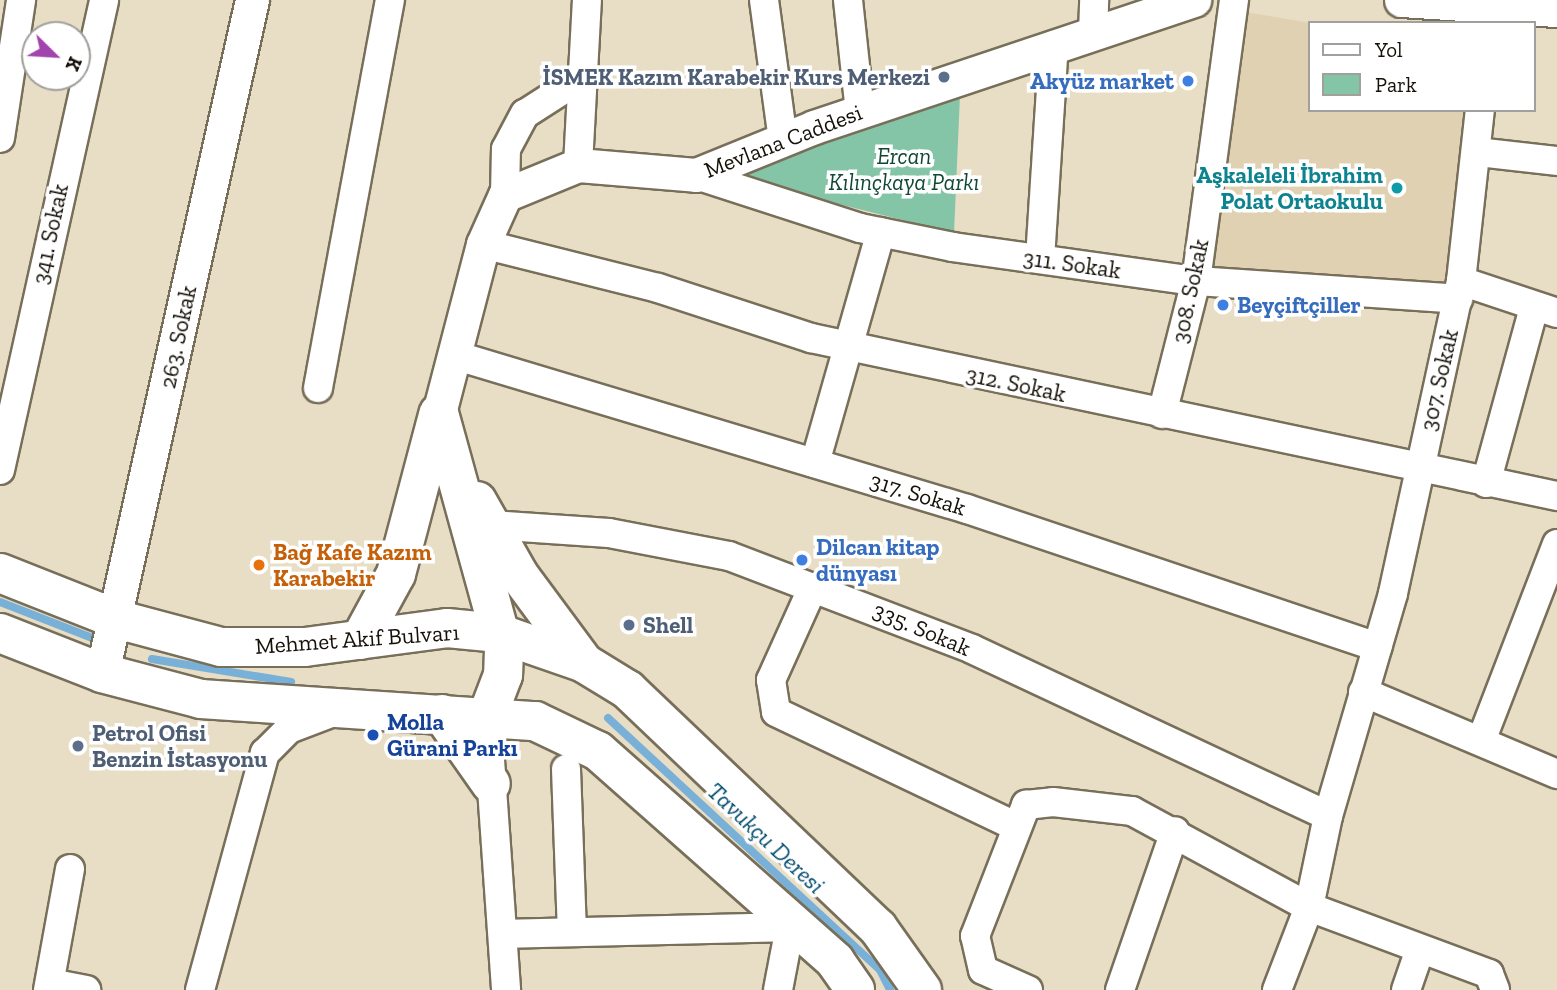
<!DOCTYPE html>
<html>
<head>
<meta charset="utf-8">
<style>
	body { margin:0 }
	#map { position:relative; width:1557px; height:990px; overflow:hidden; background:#e8ddc5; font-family:"Zilla Slab",serif }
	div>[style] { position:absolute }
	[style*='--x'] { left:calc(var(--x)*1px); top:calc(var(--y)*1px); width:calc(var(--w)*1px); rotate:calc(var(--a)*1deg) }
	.built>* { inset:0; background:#dfd1b2 }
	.green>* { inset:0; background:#84c5a8 }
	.stream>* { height:8px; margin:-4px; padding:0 4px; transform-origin:4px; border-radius:4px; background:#79b0d7 }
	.roads { filter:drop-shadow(2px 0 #786f5a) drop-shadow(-2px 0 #786f5a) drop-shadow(0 2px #786f5a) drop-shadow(0 -2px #786f5a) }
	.minor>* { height:28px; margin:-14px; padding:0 14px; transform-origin:14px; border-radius:14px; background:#fff }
	.tertiary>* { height:33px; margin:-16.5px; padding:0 16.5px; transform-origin:16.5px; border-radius:16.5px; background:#fff }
	.primary>* { height:38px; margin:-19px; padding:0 19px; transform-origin:19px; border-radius:19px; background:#fff }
	.dots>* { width:19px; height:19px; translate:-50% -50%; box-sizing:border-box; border:4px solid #fff; border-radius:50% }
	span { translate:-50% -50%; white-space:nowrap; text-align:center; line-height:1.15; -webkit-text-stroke:7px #fff; paint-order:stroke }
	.service-label { font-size:23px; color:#4e5e75; font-weight:700 }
	.right { translate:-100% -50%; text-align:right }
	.left { translate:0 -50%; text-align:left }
	.shop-label { font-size:23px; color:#366cbe; font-weight:700 }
	.street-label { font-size:23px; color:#151109 }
	.park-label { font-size:23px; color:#104834; font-style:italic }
	.culture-label { font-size:23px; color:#0d838f; font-weight:700 }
	.food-label { font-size:23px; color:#c56008; font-weight:700 }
	.transit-label { font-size:23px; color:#164399; font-weight:700 }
	.water-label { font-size:24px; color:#024b71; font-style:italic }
	.legend { position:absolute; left:1308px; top:21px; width:228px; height:91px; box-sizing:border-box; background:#fff; border:2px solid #a1a09d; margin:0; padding:9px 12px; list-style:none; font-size:21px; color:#151109 }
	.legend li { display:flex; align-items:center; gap:14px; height:35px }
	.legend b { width:35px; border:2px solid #a1a09d }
	.north { position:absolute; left:21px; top:21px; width:70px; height:70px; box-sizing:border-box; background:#fff; border:2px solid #a1a09d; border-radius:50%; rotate:114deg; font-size:19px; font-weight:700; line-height:28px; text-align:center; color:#151109 }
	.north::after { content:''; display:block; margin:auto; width:24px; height:32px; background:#a244ad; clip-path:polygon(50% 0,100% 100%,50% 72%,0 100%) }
</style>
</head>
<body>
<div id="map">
	<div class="built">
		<div style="clip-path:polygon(1244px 12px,1311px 23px,1310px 110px,1468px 110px,1450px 288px,1205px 269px)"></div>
	</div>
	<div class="green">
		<div style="clip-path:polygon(960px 95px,954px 233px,727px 176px)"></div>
	</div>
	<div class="stream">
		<div style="--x:0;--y:602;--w:97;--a:21.3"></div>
		<div style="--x:152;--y:659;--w:141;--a:9.4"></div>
		<div style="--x:608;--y:718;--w:371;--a:42.8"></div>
		<div style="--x:880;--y:970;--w:22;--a:63"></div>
	</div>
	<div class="roads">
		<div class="minor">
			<div style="--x:764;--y:0;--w:141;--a:82.3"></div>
			<div style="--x:848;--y:0;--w:113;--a:83.9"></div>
			<div style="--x:1093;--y:34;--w:34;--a:-88"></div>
			<div style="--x:0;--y:138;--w:140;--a:-81.3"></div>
			<div style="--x:1477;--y:152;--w:81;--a:6.4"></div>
			<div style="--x:578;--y:165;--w:165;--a:-86.9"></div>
			<div style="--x:696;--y:175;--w:172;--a:17.9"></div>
			<div style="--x:860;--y:228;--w:95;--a:11.5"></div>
			<div style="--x:953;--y:247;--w:245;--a:8"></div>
			<div style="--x:1196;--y:281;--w:263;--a:3.9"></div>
			<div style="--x:505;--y:195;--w:46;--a:-88.8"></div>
			<div style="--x:506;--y:149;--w:40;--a:-62"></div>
			<div style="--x:525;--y:114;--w:63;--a:-32.7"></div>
			<div style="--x:483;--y:244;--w:180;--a:14.1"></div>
			<div style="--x:658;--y:288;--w:161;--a:18.1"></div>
			<div style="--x:811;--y:338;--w:763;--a:11.96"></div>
			<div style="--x:1040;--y:259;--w:214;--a:-86.3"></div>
			<div style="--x:1461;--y:281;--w:101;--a:18.4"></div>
			<div style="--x:454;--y:355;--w:536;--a:16.71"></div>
			<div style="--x:967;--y:509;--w:433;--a:18.6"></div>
			<div style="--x:318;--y:388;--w:395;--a:-79.5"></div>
			<div style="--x:1162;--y:414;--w:137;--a:-75.7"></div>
			<div style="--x:1196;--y:281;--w:284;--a:-82.3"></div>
			<div style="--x:815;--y:463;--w:240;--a:-74.1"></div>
			<div style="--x:0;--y:470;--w:481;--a:-77.5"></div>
			<div style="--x:1486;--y:483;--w:181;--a:-74.7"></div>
			<div style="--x:491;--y:525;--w:118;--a:3.9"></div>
			<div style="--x:609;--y:533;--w:122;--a:10.9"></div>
			<div style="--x:729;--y:556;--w:260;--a:20.9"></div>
			<div style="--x:972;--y:649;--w:393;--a:25.1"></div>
			<div style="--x:813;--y:587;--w:102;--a:114.3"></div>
			<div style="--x:771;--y:680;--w:32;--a:81"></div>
			<div style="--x:776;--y:712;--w:267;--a:25.5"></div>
			<div style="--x:1363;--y:692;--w:211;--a:22.9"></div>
			<div style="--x:487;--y:717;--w:274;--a:86"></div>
			<div style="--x:1481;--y:741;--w:211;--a:-68.9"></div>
			<div style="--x:566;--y:769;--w:163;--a:87.9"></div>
			<div style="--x:503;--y:934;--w:287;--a:-1.4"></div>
			<div style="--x:790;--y:927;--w:64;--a:100.8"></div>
			<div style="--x:50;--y:983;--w:37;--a:11"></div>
			<div style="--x:48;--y:990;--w:123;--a:-79.7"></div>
			<div style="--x:200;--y:990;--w:246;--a:-74.7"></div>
			<div style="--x:265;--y:753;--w:34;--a:-45"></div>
			<div style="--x:289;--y:729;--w:50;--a:-21"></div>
			<div style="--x:1028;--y:990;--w:49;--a:-156"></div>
			<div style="--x:983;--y:970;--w:35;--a:-103"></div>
			<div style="--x:975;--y:936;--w:141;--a:-68.7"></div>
			<div style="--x:1026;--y:805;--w:27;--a:-6"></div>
			<div style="--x:1053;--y:802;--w:80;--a:6.5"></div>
			<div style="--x:1132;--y:811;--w:201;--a:28.5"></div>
			<div style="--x:1309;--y:907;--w:192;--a:20.4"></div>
			<div style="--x:1489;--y:974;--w:17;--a:69"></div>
			<div style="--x:1120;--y:990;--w:168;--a:-70.9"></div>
			<div style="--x:1277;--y:990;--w:89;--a:-68.9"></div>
			<div style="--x:1309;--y:907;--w:93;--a:-78.2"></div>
			<div style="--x:1328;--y:816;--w:232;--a:-73.7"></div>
			<div style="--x:1393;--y:593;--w:319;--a:-77.7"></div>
			<div style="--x:1461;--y:281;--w:172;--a:-83.7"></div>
			<div style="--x:1406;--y:990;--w:39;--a:-71"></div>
		</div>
		<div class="tertiary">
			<div style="--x:1401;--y:0;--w:156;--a:3.7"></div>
			<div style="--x:439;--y:413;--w:175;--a:-75.4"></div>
			<div style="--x:483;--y:244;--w:54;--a:-65.8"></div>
			<div style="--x:505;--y:195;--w:79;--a:-22.3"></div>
			<div style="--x:578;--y:165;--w:118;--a:4.8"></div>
			<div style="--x:696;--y:175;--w:127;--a:-22.1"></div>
			<div style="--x:814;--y:127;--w:401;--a:-18.5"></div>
			<div style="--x:102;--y:673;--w:690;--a:-77.44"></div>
		</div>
		<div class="primary">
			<div style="--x:439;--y:413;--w:245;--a:74.6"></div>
			<div style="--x:504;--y:649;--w:26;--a:92"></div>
			<div style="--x:503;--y:675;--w:45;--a:110.9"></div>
			<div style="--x:477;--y:501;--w:85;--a:60.4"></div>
			<div style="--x:519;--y:575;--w:109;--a:53.5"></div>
			<div style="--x:0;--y:573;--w:125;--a:21.6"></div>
			<div style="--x:116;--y:619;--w:109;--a:14.9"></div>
			<div style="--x:221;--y:647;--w:84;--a:0"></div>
			<div style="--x:305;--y:647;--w:143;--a:-7.6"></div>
			<div style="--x:447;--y:628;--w:51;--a:5.6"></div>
			<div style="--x:498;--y:633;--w:91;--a:19.2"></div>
			<div style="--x:584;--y:663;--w:52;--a:31.5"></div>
			<div style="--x:628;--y:690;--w:345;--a:43.6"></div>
			<div style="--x:878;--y:928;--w:76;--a:54.6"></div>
			<div style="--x:0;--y:633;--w:110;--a:21.4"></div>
			<div style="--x:102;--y:673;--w:102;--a:14.7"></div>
			<div style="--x:201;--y:699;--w:335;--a:3.8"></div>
			<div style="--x:535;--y:721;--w:70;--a:25.5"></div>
			<div style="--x:598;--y:751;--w:317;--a:41.5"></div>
			<div style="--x:835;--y:961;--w:35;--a:55"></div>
			<div style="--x:360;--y:640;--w:75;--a:-61.4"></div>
			<div style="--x:396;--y:574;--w:164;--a:-75.2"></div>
			<div style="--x:442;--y:714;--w:85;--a:55"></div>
		</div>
	</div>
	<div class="dots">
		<div style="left:944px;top:77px;background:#5c6f8a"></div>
		<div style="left:1188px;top:81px;background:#3f7fe0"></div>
		<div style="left:1397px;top:188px;background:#0f9aa8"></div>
		<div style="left:1223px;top:305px;background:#3f7fe0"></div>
		<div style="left:802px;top:560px;background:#3f7fe0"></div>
		<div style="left:259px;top:565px;background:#e8710a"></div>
		<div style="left:629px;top:625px;background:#5c6f8a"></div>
		<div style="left:373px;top:735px;background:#1a4fb4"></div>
		<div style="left:78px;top:746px;background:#5c6f8a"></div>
	</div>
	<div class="service-label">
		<span class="right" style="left:930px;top:77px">İSMEK Kazım Karabekir Kurs Merkezi</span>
		<span class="left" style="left:643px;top:625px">Shell</span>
		<span class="left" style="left:92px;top:746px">Petrol Ofisi<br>Benzin İstasyonu</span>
	</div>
	<div class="shop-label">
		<span class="right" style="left:1174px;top:81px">Akyüz market</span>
		<span class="left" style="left:1237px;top:305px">Beyçiftçiller</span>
		<span class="left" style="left:816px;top:560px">Dilcan kitap<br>dünyası</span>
	</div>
	<div class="street-label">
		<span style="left:783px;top:141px;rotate:-21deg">Mevlana Caddesi</span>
		<span style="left:50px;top:234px;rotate:-78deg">341. Sokak</span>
		<span style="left:1072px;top:264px;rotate:8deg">311. Sokak</span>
		<span style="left:1190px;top:291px;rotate:-78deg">308. Sokak</span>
		<span style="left:178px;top:337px;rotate:-78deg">263. Sokak</span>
		<span style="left:1439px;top:380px;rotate:-77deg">307. Sokak</span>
		<span style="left:1016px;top:384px;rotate:12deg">312. Sokak</span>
		<span style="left:918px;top:494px;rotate:17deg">317. Sokak</span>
		<span style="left:922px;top:629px;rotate:23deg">335. Sokak</span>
		<span style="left:357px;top:639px;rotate:-4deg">Mehmet Akif Bulvarı</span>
	</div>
	<div class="park-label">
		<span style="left:904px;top:169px">Ercan<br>Kılınçkaya Parkı</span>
	</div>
	<div class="culture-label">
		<span class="right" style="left:1383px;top:188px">Aşkaleleli İbrahim<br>Polat Ortaokulu</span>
	</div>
	<div class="food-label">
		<span class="left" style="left:273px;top:565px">Bağ Kafe Kazım<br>Karabekir</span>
	</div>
	<div class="transit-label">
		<span class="left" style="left:387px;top:735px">Molla<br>Gürani Parkı</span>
	</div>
	<div class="water-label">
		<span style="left:766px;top:838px;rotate:43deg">Tavukçu Deresi</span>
	</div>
	<ul class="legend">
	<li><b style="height:9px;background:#fff"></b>Yol</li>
	<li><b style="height:19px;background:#84c5a8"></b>Park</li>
	</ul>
	<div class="north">K</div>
</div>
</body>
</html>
